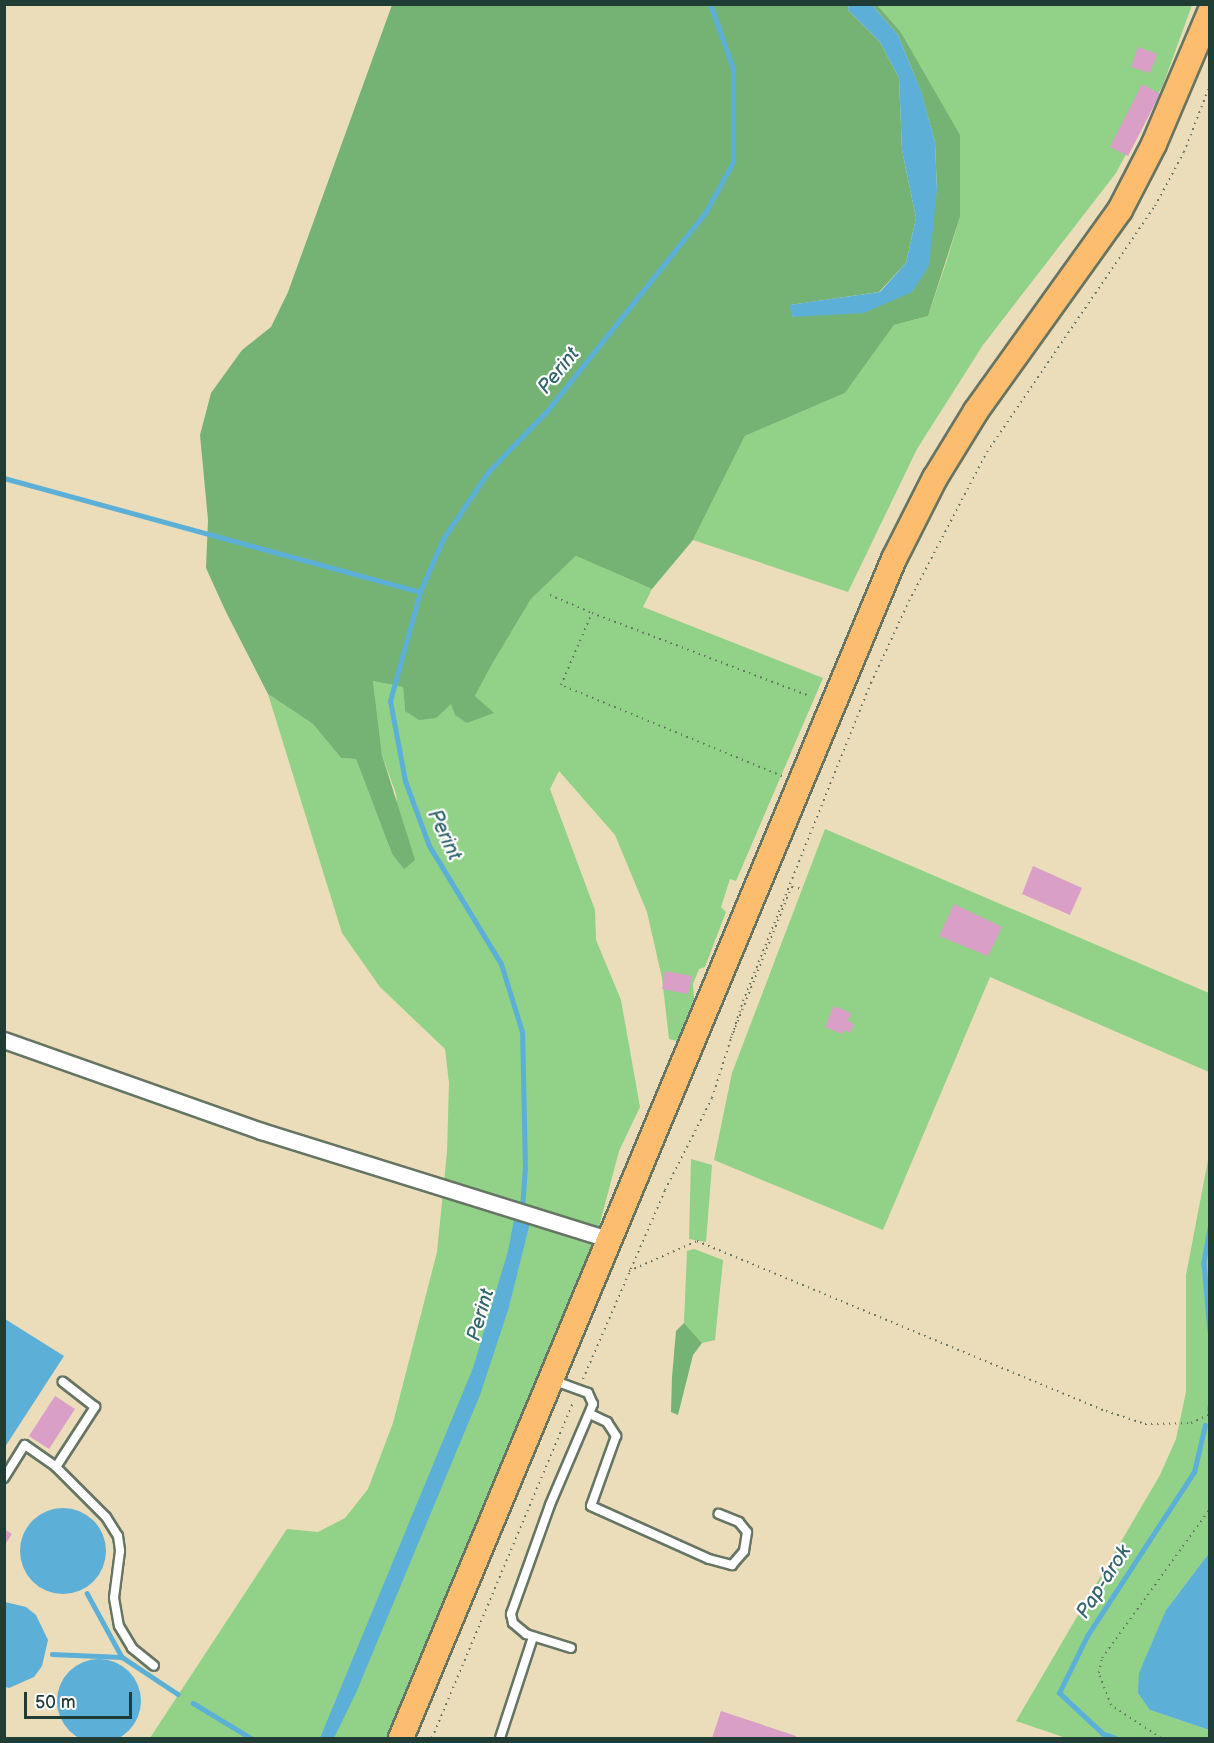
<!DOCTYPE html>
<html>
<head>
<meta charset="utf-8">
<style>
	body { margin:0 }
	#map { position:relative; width:1214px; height:1743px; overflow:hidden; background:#ebddb9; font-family:"Balsamiq Sans",sans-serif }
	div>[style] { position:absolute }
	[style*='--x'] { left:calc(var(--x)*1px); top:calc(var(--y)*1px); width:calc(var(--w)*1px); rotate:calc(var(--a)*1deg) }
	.green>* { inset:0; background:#91d188 }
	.forest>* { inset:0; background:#74b374 }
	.water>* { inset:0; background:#5cb0d8 }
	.round { border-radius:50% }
	.stream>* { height:4.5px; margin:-2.25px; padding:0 2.25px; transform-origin:2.25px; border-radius:2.25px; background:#5cb0d8 }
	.building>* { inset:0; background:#d99fc7 }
	.path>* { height:2px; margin-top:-1px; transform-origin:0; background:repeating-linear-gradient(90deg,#667563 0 1.5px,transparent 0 6px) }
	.roads { filter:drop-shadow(2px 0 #667563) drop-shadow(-2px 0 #667563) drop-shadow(0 2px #667563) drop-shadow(0 -2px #667563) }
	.lane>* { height:8px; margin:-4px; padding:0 4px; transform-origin:4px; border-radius:4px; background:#fff }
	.street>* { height:15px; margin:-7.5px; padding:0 7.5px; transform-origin:7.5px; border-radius:7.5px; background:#fff }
	.primary>* { height:24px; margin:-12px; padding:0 12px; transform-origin:12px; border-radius:12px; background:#fcbd6f }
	span { translate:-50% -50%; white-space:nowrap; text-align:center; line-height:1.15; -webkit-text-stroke:4.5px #fff; paint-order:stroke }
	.water-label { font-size:20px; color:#34656d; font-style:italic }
	.frame { position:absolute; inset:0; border:6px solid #1f3d34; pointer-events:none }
	.scale { position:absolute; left:24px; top:1692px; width:108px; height:27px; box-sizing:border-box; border:3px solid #1f3d34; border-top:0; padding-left:8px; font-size:18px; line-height:21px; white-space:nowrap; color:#1f3d34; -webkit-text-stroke:4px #fff; paint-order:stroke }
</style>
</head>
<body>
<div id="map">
	<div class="green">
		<div style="clip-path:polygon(877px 5px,1192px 5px,1163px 85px,1116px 173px,983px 345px,917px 449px,848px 592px,693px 540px,745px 436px,845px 393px,894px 325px,928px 316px,946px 263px,960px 217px,900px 31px)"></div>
		<div style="clip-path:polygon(576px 556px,652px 589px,643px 607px,823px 678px,736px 881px,730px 879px,721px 907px,726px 912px,705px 967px,699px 969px,693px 984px,694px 999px,677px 1041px,669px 1039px,662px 978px,647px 912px,615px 835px,559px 771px,550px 789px,595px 910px,596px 940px,621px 1000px,640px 1107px,619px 1151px,587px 1272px,391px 1738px,150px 1738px,287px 1529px,318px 1532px,345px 1518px,368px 1489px,393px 1423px,437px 1252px,447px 1152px,449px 1083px,445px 1049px,380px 987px,342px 933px,268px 694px,313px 724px,341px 758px,356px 759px,392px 854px,404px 868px,396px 794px,382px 755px,373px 681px,403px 687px,405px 711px,451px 704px,467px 723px,493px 713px,475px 696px,491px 666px,531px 599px)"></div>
		<div style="clip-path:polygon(825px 829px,1209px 993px,1209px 1072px,990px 977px,883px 1230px,714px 1160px,732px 1073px)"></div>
		<div style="clip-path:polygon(1209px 1155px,1209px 1553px,1166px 1610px,1150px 1710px,1209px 1730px,1209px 1738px,1066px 1738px,1016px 1721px,1160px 1475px,1176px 1439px,1186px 1392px,1186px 1275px)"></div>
		<div style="clip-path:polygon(691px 1159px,712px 1165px,706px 1242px,689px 1239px)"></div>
		<div style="clip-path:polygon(694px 1249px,723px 1260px,715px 1340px,702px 1343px,684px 1323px,687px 1251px)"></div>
	</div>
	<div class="forest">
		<div style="clip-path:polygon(392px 5px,849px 5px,848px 10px,880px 42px,899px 78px,902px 150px,916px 218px,906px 263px,879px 292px,790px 305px,793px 317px,912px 292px,937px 190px,935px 142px,921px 91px,898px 35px,872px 5px,877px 5px,900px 31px,960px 135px,960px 217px,928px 316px,894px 325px,845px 393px,745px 436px,693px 540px,652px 589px,576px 556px,531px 599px,491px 666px,475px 696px,494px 713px,467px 723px,455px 715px,451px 704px,436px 718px,419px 720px,405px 711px,403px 687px,373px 681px,382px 755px,415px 860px,404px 869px,392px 854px,356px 759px,341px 758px,313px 724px,268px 694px,226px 612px,206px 568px,208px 520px,200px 435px,211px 393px,242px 350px,271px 327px,288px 292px)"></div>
		<div style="clip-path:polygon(684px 1323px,702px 1343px,693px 1355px,678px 1415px,671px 1412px,672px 1377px,676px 1331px)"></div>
	</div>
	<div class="water">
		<div style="clip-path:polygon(849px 5px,872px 5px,898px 35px,921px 91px,935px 142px,937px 190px,929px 266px,912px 292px,864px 313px,793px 317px,789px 305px,880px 292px,906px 263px,916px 218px,902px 150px,899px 78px,880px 42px,848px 10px)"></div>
		<div style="clip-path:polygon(517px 1204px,531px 1209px,529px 1227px,509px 1307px,480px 1395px,356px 1693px,334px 1738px,320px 1738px,473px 1368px,508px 1251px)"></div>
		<div style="clip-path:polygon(5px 1319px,64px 1356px,5px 1447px)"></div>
		<div class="round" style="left:20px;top:1508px;width:86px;height:86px"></div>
		<div style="clip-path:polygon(1209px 1553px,1209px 1730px,1150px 1710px,1138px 1693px,1139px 1673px,1166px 1610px)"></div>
		<div style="clip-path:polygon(5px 1602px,26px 1607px,36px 1615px,48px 1640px,42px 1666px,34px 1677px,9px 1688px,5px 1687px)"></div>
		<div class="round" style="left:57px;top:1659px;width:84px;height:84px"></div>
	</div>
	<div class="stream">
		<div style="--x:4;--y:478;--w:431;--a:15.3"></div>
		<div style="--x:522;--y:1209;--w:39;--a:-86"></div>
		<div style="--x:525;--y:1170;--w:138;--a:-91.2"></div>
		<div style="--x:522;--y:1032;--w:71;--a:-107.2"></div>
		<div style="--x:501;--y:964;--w:138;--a:-121.4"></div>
		<div style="--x:429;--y:846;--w:69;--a:-110.3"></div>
		<div style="--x:405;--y:781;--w:81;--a:-100.6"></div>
		<div style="--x:390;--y:701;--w:113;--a:-74.6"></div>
		<div style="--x:420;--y:592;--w:58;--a:-66.5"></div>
		<div style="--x:443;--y:539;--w:81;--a:-56.1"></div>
		<div style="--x:488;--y:472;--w:85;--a:-46"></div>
		<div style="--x:547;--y:411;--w:253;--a:-51.4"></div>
		<div style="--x:705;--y:213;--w:58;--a:-61.2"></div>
		<div style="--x:733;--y:162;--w:93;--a:-90"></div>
		<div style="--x:733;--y:69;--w:69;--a:-109.5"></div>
		<div style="--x:1210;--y:1228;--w:36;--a:100"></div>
		<div style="--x:1204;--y:1263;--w:68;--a:85"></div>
		<div style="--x:1209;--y:1409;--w:3;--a:-72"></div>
		<div style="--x:87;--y:1593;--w:73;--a:61.3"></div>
		<div style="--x:122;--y:1657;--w:67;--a:33.5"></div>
		<div style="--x:52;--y:1654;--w:69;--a:2.5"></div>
		<div style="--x:193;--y:1703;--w:68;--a:31.1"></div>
		<div style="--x:1115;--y:1738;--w:13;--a:-162"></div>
		<div style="--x:1103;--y:1734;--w:60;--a:-137"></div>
		<div style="--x:1059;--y:1693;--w:64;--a:-63.8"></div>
		<div style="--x:1087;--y:1636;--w:196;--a:-56.9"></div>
		<div style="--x:1194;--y:1472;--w:48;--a:-76.8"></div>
	</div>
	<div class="building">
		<div style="clip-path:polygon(1138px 47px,1157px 54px,1150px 73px,1131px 67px)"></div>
		<div style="clip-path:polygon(1142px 84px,1160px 94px,1128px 156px,1110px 147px)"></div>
		<div style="clip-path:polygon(1033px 866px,1082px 888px,1070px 915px,1022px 894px)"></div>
		<div style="clip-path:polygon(954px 904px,1002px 927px,988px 956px,939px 936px)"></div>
		<div style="clip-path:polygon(665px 971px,692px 976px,688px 994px,662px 989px)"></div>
		<div style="clip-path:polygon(834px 1006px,851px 1013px,848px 1021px,854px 1024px,850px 1033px,844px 1030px,842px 1034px,825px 1027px)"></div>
		<div style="clip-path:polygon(55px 1396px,75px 1409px,49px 1449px,29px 1436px)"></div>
		<div style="clip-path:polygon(4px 1529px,12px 1534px,4px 1546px)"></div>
		<div style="clip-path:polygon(721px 1711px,796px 1736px,795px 1738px,712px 1738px)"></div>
	</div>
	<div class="path">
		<div style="--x:550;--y:595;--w:46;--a:23.2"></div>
		<div style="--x:782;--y:776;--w:239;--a:-157.6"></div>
		<div style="--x:561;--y:685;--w:78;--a:-66.7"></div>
		<div style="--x:592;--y:613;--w:230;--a:20.9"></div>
		<div style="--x:731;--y:1038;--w:156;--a:-68.2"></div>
		<div style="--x:789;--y:893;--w:7;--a:-63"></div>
		<div style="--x:792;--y:887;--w:10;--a:11"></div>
		<div style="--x:629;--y:1271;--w:74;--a:-23.8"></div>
		<div style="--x:697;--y:1241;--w:443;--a:22.6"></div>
		<div style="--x:1106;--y:1411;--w:41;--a:18.4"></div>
		<div style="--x:1145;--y:1424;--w:46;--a:-1.2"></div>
		<div style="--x:1191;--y:1423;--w:21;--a:-25"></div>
		<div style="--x:583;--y:1379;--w:206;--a:-66.5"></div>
		<div style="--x:665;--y:1190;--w:103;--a:-62.9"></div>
		<div style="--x:712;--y:1098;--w:102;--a:-72.3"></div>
		<div style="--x:743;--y:1001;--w:343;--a:-68.1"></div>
		<div style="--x:871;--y:683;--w:90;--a:-65.1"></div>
		<div style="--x:909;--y:601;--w:168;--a:-62.4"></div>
		<div style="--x:987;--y:452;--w:298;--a:-55.7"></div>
		<div style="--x:1155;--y:206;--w:61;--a:-61.8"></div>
		<div style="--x:1184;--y:152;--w:72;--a:-68.8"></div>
		<div style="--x:432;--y:1738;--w:366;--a:-67.2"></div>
		<div style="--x:1161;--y:1738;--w:60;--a:-146.6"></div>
		<div style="--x:1111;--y:1705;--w:34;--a:-111"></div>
		<div style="--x:1099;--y:1673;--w:15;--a:-79"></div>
		<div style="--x:1102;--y:1658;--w:184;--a:-54.1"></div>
	</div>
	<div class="roads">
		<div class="lane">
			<div style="--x:555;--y:1381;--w:35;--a:20"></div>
			<div style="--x:588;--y:1393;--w:12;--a:66"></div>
			<div style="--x:593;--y:1404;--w:110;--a:113.1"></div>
			<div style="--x:550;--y:1505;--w:116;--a:109.7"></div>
			<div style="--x:511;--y:1614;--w:9;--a:77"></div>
			<div style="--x:513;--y:1623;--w:17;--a:40"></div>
			<div style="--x:526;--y:1634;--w:47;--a:17.3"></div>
			<div style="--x:590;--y:1414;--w:19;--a:25"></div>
			<div style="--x:607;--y:1422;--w:17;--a:57"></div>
			<div style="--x:616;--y:1436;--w:74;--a:109.7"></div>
			<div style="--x:591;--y:1506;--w:129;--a:24.2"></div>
			<div style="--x:709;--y:1559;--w:24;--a:15"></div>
			<div style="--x:732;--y:1565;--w:18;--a:-49"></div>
			<div style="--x:744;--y:1551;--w:19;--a:-81"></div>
			<div style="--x:747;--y:1532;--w:13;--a:-129"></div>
			<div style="--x:739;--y:1522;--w:22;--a:-158"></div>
			<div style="--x:56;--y:1467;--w:72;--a:-57"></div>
			<div style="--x:95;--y:1407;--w:41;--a:-142"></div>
			<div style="--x:4;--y:1478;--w:39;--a:-58"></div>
			<div style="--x:25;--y:1445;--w:38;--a:35"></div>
			<div style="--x:56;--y:1467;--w:71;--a:45"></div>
			<div style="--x:106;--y:1517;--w:22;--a:58"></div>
			<div style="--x:118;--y:1536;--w:15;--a:82"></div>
			<div style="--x:120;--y:1551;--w:47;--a:97.3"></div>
			<div style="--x:114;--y:1598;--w:28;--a:80"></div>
			<div style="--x:119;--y:1626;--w:26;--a:59"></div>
			<div style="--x:132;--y:1648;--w:28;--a:39"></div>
			<div style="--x:500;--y:1738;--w:106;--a:-71.9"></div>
		</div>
		<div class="street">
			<div style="--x:4;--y:1040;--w:273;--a:19.5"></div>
			<div style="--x:261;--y:1131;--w:367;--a:17.3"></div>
		</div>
		<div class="primary">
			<div style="--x:401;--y:1738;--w:1278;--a:-67.31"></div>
			<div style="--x:894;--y:559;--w:91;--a:-63.2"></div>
			<div style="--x:935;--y:478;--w:79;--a:-58.5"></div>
			<div style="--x:976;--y:411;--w:247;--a:-54.4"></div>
			<div style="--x:1120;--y:210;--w:74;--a:-62.7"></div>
			<div style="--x:1154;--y:144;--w:143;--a:-67"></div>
		</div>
	</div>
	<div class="water-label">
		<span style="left:559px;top:371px;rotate:-51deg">Perint</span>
		<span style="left:444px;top:835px;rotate:65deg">Perint</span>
		<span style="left:481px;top:1315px;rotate:-74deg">Perint</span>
		<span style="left:1104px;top:1582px;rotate:-57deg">Pap-árok</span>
	</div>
	<div class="frame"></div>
	<div class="scale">50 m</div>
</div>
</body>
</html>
